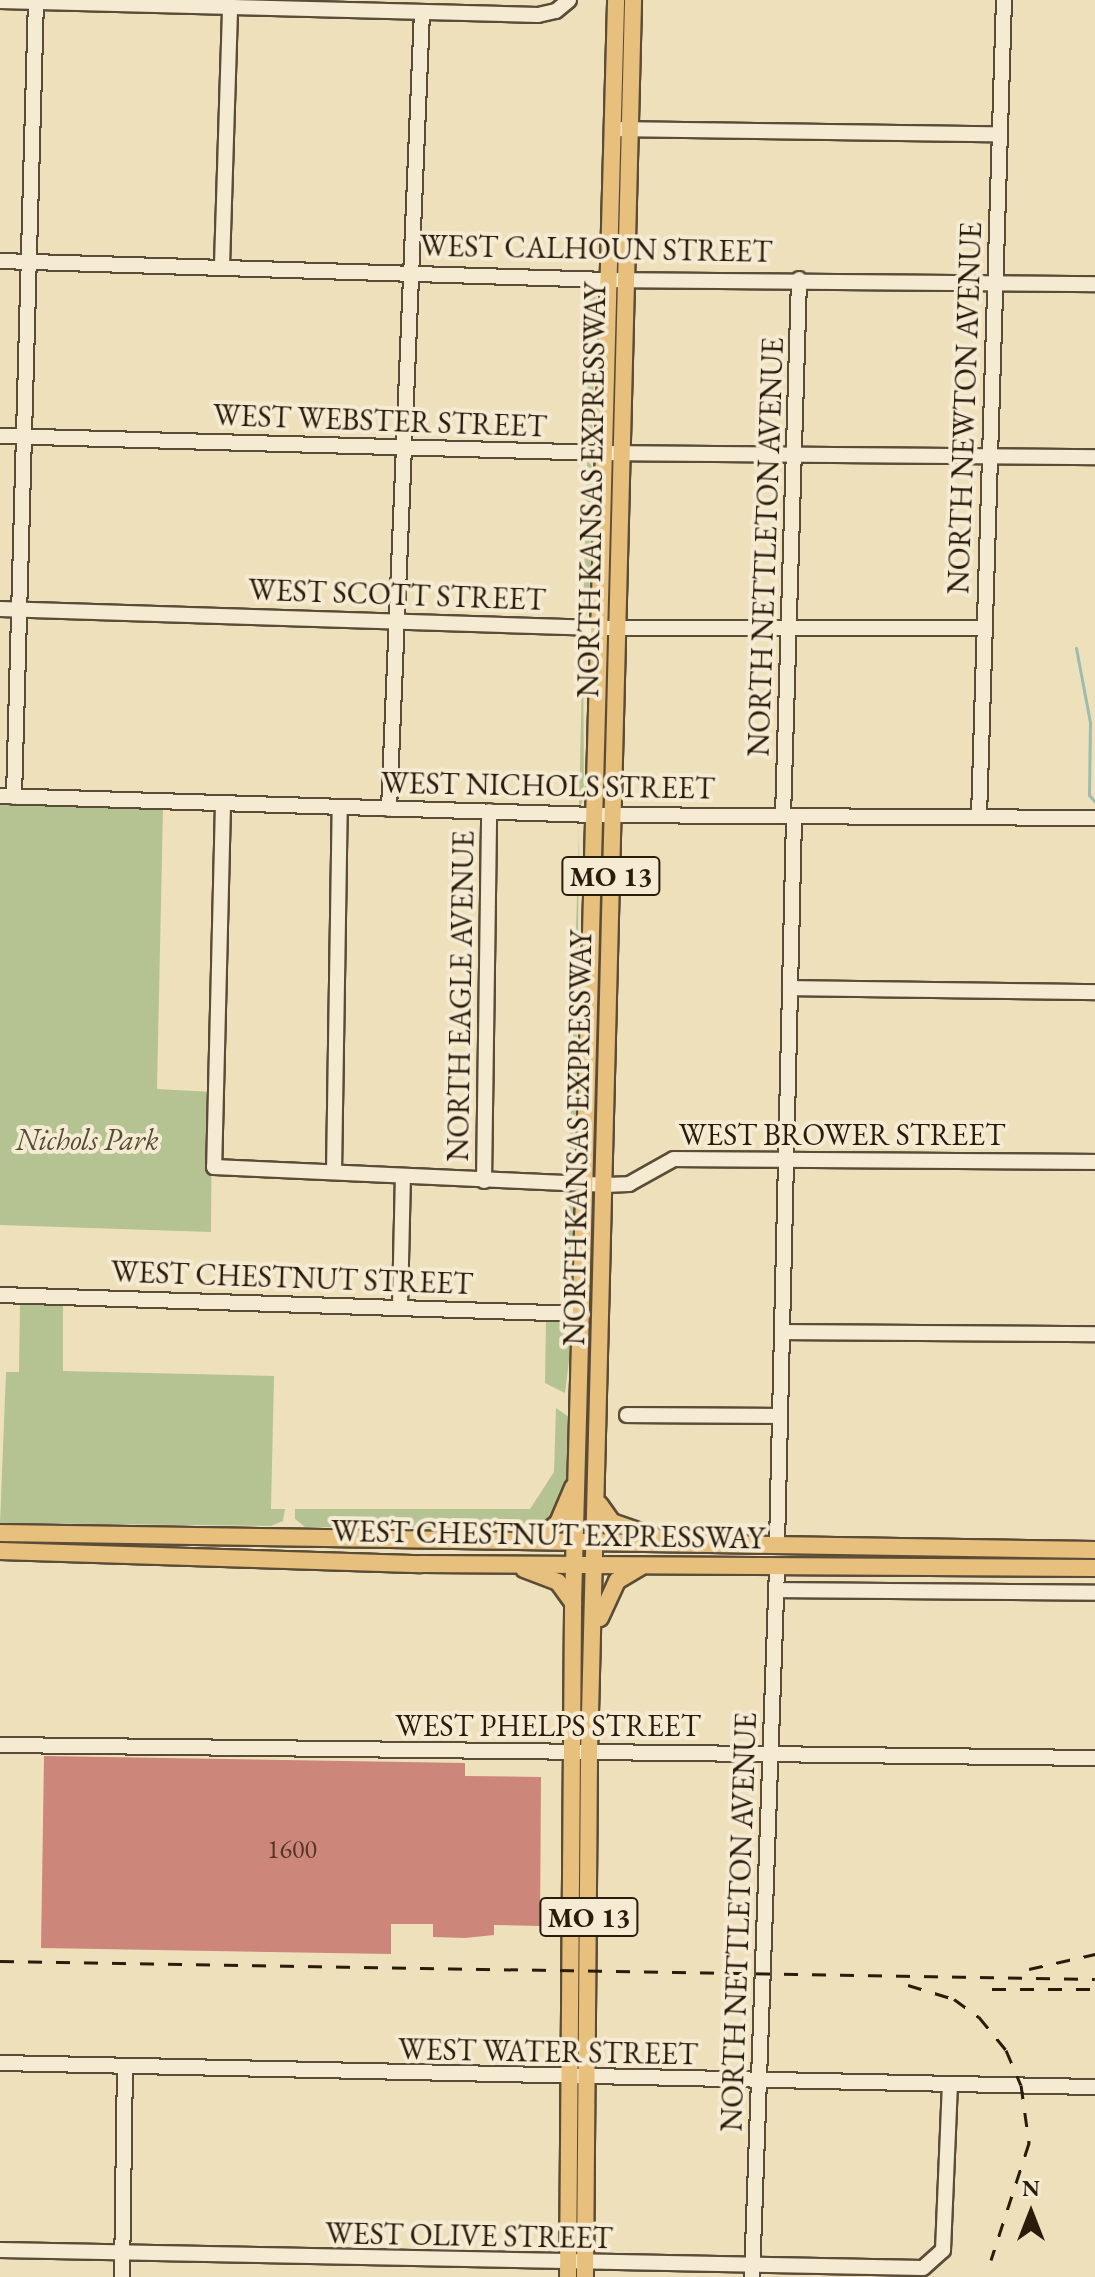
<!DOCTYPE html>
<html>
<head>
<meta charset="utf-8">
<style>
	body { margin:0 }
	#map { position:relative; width:1095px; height:2277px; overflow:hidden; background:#efe0bc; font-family:"EB Garamond",serif }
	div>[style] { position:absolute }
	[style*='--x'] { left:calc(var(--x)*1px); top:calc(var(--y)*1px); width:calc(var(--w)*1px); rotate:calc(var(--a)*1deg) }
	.green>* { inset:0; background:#b5c393 }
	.stream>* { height:3px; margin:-1.5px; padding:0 1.5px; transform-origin:1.5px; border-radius:1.5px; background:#9abdaf }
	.building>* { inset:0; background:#cd867a }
	.roads { filter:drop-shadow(2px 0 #5b4c37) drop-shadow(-2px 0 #5b4c37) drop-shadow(0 2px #5b4c37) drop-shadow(0 -2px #5b4c37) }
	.minor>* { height:14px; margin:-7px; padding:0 7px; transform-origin:7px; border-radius:7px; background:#f5ebd3 }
	.major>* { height:16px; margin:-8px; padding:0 8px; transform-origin:8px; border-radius:8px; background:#e8c07e }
	.rail>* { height:3px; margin-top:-1.5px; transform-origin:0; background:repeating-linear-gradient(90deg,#2a1b0b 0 14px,transparent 0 28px) }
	span { translate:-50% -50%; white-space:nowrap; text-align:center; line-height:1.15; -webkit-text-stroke:8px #f5ebd3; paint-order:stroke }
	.number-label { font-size:26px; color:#533627 }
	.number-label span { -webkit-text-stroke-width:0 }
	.shield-label span { padding:2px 6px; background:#f5ebd3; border:2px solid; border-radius:6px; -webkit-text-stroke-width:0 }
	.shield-label { font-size:28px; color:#2a1b0b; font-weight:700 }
	.street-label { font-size:30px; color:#2a1b0b }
	.park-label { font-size:30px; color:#544d34; font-style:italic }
	.north { position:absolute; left:991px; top:2173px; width:80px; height:80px; -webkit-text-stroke:6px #f5ebd3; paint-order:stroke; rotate:0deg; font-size:22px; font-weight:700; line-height:32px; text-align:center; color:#2a1b0b }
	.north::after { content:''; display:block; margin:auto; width:28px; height:36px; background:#2a1b0b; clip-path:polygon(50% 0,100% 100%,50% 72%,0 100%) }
</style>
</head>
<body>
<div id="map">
	<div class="green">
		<div style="clip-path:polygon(590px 284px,596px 292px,592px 438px,586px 446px)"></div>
		<div style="clip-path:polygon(587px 459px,593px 468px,589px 610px,583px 621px)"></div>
		<div style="clip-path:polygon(583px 633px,584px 799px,579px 807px)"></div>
		<div style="clip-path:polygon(0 805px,163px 809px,157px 1089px,212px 1092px,211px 1232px,0 1225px)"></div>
		<div style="clip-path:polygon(579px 824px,576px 1170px,569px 1177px)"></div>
		<div style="clip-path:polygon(569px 1190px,576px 1198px,572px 1301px,566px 1306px)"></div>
		<div style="clip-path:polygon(20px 1303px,63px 1304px,63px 1371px,274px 1376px,271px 1509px,285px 1509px,283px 1521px,271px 1526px,0 1523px,6px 1372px,19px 1372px)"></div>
		<div style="clip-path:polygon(546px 1316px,568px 1319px,573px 1329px,565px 1393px,545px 1383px)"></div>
		<div style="clip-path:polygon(556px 1408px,569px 1417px,567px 1478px,550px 1522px,540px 1529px,305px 1527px,295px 1519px,295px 1509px,530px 1509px,554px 1472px)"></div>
	</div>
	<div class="stream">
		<div style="--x:1076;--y:648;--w:75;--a:79.3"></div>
		<div style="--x:1090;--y:722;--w:73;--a:90.8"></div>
		<div style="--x:1089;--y:795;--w:9;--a:49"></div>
	</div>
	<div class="building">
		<div style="clip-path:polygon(44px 1756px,465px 1763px,465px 1776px,541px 1777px,540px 1926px,494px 1925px,494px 1935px,465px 1938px,433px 1937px,433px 1924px,391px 1924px,391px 1954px,41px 1948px)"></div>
	</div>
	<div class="roads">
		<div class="minor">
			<div style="--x:0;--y:1;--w:538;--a:1.49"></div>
			<div style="--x:538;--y:15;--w:18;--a:-13"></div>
			<div style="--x:556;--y:11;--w:17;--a:-40"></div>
			<div style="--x:620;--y:129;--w:380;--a:0.8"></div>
			<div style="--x:0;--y:261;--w:607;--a:1.79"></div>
			<div style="--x:607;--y:280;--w:488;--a:0.5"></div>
			<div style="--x:222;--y:265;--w:258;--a:-88.2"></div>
			<div style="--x:0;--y:436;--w:603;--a:1.61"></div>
			<div style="--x:603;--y:453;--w:492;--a:0.5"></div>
			<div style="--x:0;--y:609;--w:599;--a:1.82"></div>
			<div style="--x:599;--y:628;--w:385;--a:0"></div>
			<div style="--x:0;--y:796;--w:595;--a:1.83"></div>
			<div style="--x:595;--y:815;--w:500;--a:0.34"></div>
			<div style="--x:14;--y:797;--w:797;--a:-88.42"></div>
			<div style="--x:223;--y:804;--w:363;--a:91.4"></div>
			<div style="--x:214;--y:1167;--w:390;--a:2.6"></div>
			<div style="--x:604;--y:1185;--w:25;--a:-2"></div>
			<div style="--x:629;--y:1184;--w:51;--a:-29.1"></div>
			<div style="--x:674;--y:1159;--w:421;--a:0.4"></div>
			<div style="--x:389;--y:809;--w:798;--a:-87.63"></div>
			<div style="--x:783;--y:816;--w:537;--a:-88.29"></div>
			<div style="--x:979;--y:817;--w:817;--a:-88.25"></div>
			<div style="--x:790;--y:988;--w:305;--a:0.8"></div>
			<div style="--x:334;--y:1172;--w:365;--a:-89.1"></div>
			<div style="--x:484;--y:1181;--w:370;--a:-89.2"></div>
			<div style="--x:0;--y:1295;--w:583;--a:1.87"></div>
			<div style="--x:400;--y:1306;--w:130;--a:-88.7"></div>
			<div style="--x:783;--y:1332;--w:312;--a:0.4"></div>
			<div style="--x:627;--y:1415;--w:153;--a:0.4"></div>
			<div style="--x:777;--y:1545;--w:729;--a:-88.66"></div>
			<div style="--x:776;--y:1590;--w:319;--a:0.5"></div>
			<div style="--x:0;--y:1745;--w:1095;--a:0.68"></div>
			<div style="--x:0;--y:2063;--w:1095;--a:1.26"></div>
			<div style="--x:0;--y:2250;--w:923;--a:1.12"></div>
			<div style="--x:923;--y:2268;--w:27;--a:-42"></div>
			<div style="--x:943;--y:2250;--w:166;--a:-87.6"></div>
			<div style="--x:122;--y:2277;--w:211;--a:-89.2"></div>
			<div style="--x:752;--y:2277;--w:709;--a:-87.98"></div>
		</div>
		<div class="major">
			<div style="--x:600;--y:1505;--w:21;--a:55"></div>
			<div style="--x:612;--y:1522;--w:49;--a:19.2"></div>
			<div style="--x:0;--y:1533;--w:1095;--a:0.89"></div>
			<div style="--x:535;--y:1541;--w:29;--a:-38"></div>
			<div style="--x:558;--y:1523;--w:39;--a:-67"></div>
			<div style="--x:0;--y:1551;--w:421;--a:1.8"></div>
			<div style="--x:421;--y:1564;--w:674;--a:0.34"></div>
			<div style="--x:524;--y:1569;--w:36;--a:21"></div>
			<div style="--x:558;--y:1582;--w:26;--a:54"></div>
			<div style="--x:600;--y:1618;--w:41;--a:-65.3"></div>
			<div style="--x:617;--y:1581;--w:27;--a:-31"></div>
			<div style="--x:568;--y:2277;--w:674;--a:-89.57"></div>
			<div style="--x:573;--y:1603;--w:1604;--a:-88.46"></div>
			<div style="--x:585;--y:2277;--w:524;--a:-89.56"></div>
			<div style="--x:589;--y:1753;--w:1754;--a:-88.56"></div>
		</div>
	</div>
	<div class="rail">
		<div style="--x:0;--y:1961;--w:1095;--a:0.94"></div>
		<div style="--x:1029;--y:1969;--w:68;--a:-12.8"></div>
		<div style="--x:908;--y:1985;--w:48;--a:16.9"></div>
		<div style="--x:954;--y:1999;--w:31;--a:36"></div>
		<div style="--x:979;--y:2017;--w:43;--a:50.7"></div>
		<div style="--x:1006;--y:2050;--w:38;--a:67"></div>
		<div style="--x:1021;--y:2085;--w:59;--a:82.1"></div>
		<div style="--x:1029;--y:2143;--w:123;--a:108"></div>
		<div style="--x:992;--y:1989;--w:103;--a:0"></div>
	</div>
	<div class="number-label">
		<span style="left:292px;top:1850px">1600</span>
	</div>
	<div class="shield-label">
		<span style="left:611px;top:876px">MO 13</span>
		<span style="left:589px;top:1917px">MO 13</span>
	</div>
	<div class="street-label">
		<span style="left:596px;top:249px;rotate:1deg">WEST CALHOUN STREET</span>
		<span style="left:965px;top:408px;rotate:-88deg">NORTH NEWTON AVENUE</span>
		<span style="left:380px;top:421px;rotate:2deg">WEST WEBSTER STREET</span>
		<span style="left:592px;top:490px;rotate:-89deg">NORTH KANSAS EXPRESSWAY</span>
		<span style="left:766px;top:547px;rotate:-88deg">NORTH NETTLETON AVENUE</span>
		<span style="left:397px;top:595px;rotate:2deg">WEST SCOTT STREET</span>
		<span style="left:548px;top:786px;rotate:1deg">WEST NICHOLS STREET</span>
		<span style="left:461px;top:996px;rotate:-89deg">NORTH EAGLE AVENUE</span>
		<span style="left:842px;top:1135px">WEST BROWER STREET</span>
		<span style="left:578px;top:1138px;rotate:-89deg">NORTH KANSAS EXPRESSWAY</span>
		<span style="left:292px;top:1278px;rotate:2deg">WEST CHESTNUT STREET</span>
		<span style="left:548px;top:1535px;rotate:1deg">WEST CHESTNUT EXPRESSWAY</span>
		<span style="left:548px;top:1726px">WEST PHELPS STREET</span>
		<span style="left:739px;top:1922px;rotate:-88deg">NORTH NETTLETON AVENUE</span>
		<span style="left:548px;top:2052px;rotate:1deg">WEST WATER STREET</span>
		<span style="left:469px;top:2236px;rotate:1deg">WEST OLIVE STREET</span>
	</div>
	<div class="park-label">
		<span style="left:87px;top:1140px">Nichols Park</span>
	</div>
	<div class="north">N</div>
</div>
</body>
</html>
